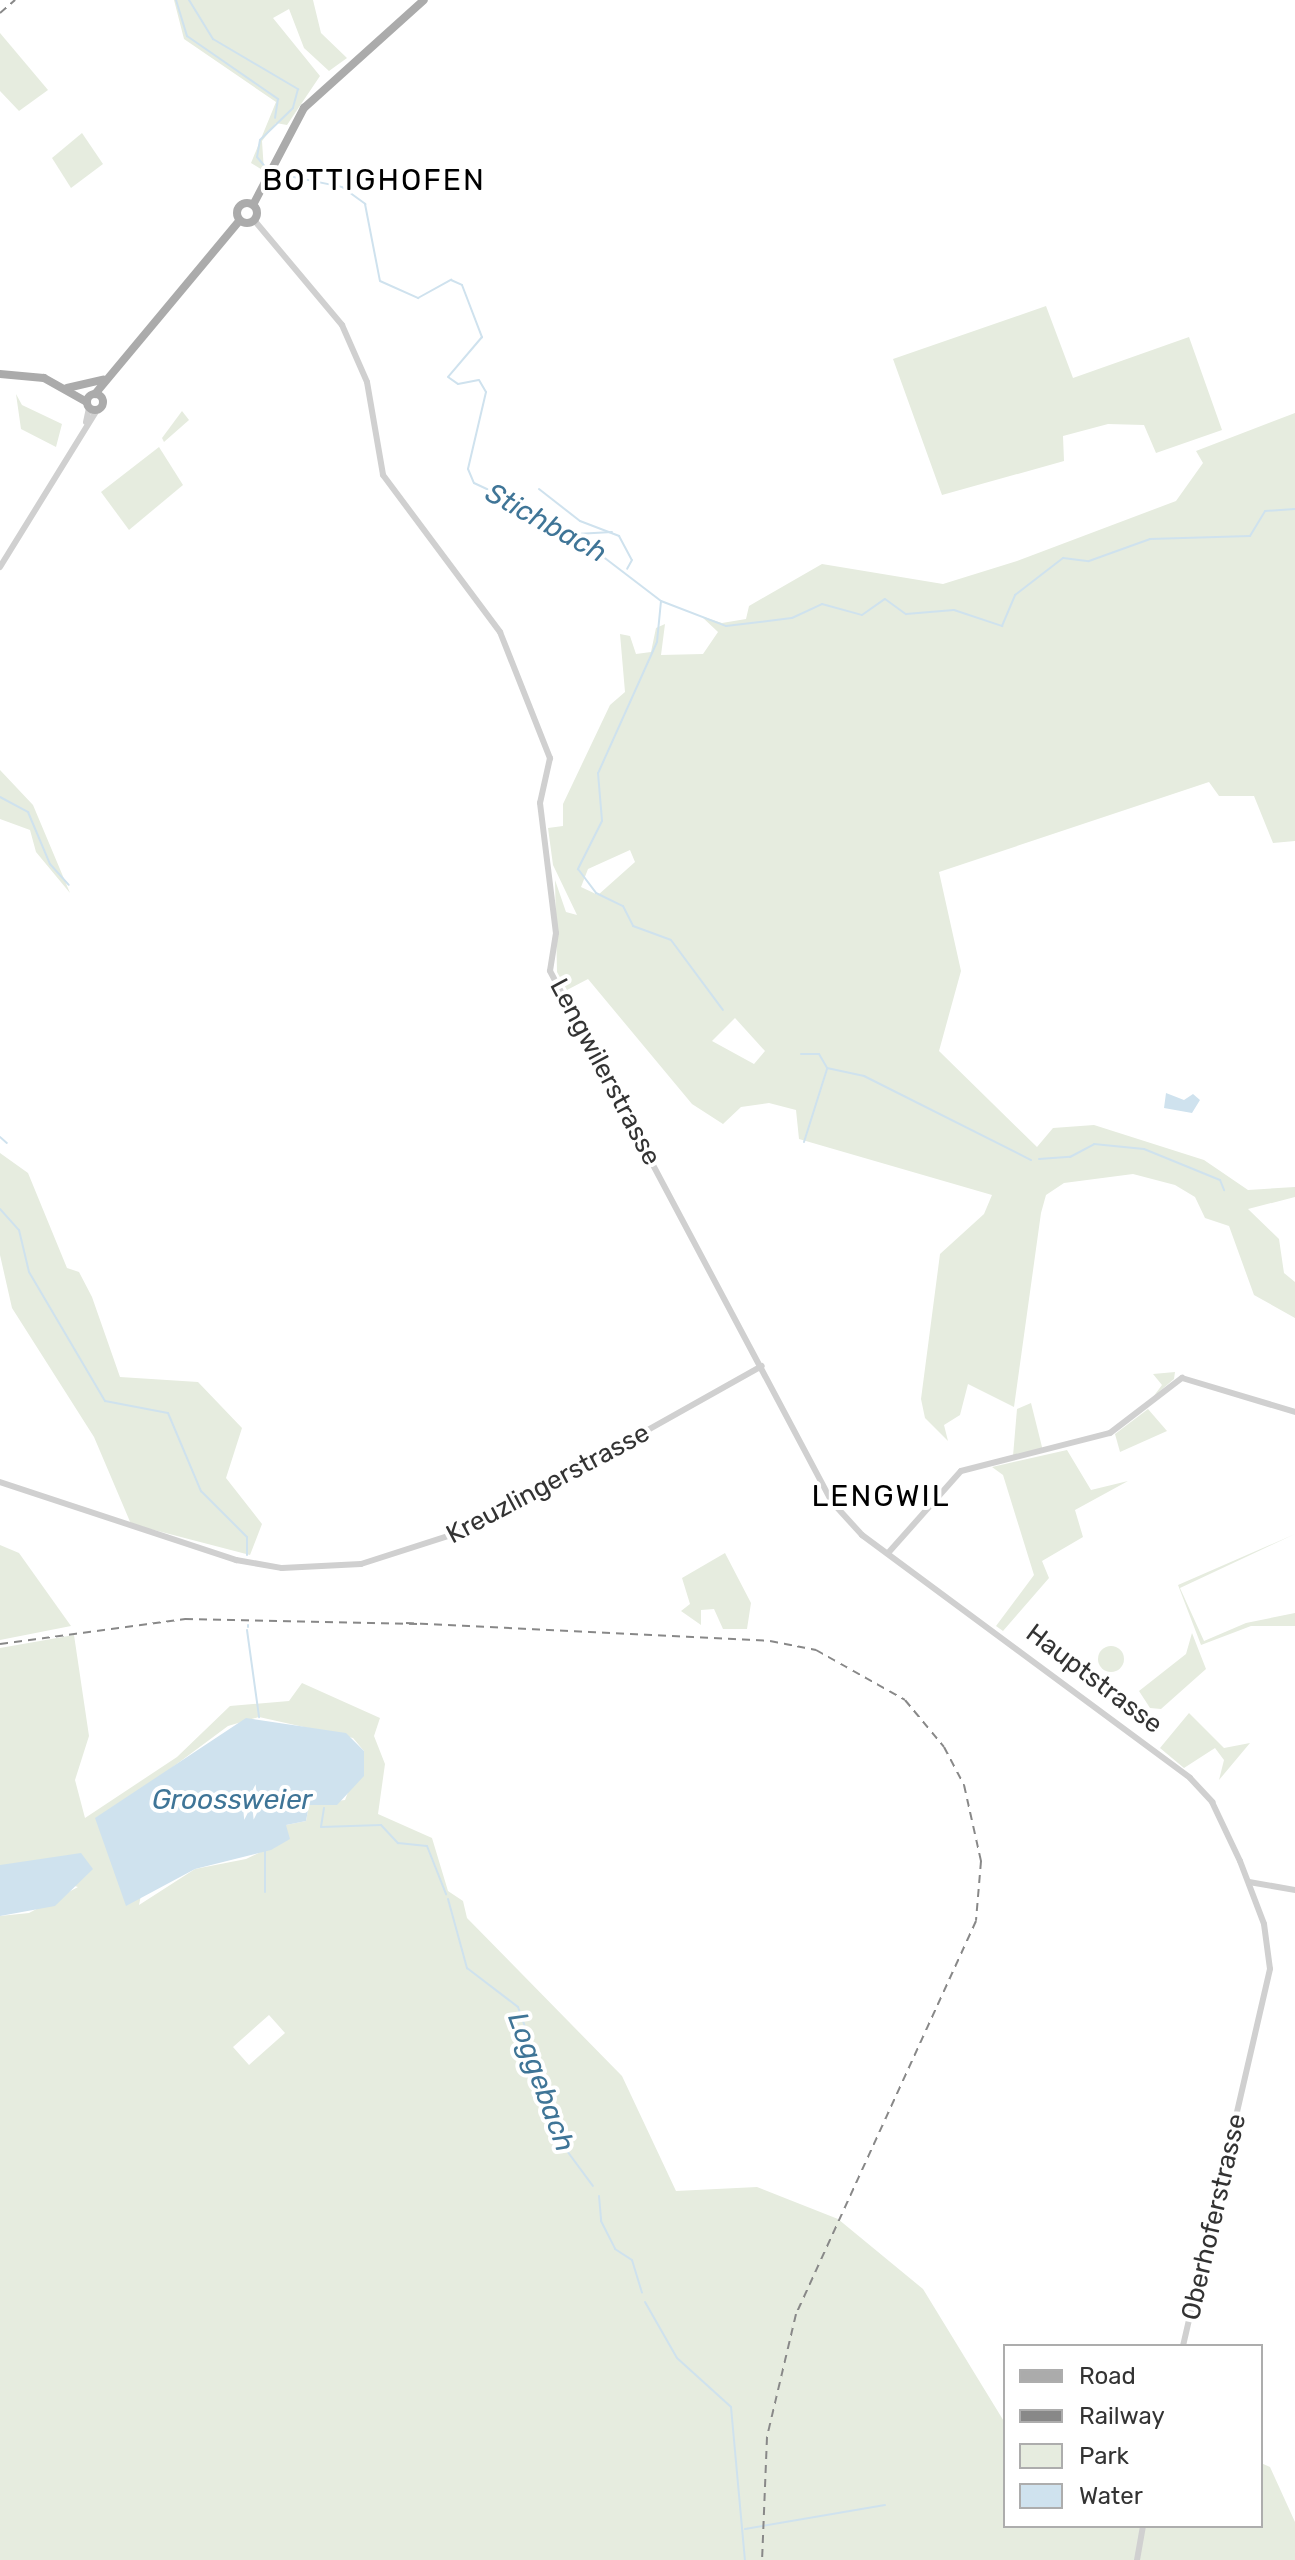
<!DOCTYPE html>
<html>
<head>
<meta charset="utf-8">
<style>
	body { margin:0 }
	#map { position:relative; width:1295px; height:2560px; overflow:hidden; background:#fff; font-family:Rubik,sans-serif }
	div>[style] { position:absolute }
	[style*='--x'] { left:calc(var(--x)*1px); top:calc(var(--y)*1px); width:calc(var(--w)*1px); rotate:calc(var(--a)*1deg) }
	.green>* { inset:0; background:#e6ecdf }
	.round { border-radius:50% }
	.water>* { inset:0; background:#cfe2ee }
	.stream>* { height:2px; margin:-1px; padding:0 1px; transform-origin:1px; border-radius:1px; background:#cfe2ee }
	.tertiary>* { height:6px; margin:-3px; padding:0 3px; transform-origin:3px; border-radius:3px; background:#d0d0d0 }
	.primary>* { height:8px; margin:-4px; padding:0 4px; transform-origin:4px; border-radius:4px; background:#ababab }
	.primary>.ring { margin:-4px; padding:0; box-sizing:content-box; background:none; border:8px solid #ababab; border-radius:50% }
	.rail>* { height:2px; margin-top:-1px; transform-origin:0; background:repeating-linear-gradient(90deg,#888 0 8px,transparent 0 14px) }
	span { translate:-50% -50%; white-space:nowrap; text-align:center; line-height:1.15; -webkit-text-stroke:8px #fff; paint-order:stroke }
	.street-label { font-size:26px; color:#333 }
	.water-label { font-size:28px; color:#3f7597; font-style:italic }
	.quarter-label { font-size:30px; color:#000; letter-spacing:2px }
	.legend { position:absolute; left:1003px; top:2344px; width:260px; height:184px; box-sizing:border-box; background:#fff; border:2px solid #adadad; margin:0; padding:10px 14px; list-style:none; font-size:24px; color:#333 }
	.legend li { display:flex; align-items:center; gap:16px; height:40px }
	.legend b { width:40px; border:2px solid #adadad }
</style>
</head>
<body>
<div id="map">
	<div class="green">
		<div style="clip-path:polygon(174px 0,313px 0,321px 33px,347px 58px,329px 71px,304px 48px,289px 9px,273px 18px,320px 76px,287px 125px,276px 123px,262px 141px,264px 171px,251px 163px,276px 102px,184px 39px)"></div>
		<div style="clip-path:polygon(0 33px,48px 90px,19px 111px,0 91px)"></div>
		<div style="clip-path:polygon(82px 133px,103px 164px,71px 188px,52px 158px)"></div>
		<div style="clip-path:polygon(1046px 306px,1073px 378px,1189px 337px,1222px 430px,1156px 453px,1144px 425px,1108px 424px,1063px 436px,1064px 461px,942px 495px,893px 359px)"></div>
		<div style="clip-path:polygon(16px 394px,22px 405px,62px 424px,56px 447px,21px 429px)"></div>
		<div style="clip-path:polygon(182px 411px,189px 420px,164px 442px,162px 438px)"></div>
		<div style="clip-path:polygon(evenodd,1295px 413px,1295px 841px,1273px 843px,1254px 796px,1219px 796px,1209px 782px,939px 872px,961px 971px,939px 1051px,1037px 1147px,1053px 1128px,1094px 1125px,1204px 1160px,1248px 1190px,1295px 1187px,1295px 1197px,1248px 1209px,1279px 1239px,1284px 1273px,1295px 1282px,1295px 1318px,1254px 1295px,1229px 1226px,1205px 1218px,1195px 1197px,1175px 1185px,1133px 1174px,1064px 1183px,1046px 1195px,1041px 1213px,1014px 1407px,968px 1384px,960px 1415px,944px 1425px,948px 1441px,925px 1418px,921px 1399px,940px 1254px,984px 1214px,992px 1195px,799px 1139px,796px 1110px,769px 1103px,741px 1107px,723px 1124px,692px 1104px,588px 979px,567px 990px,557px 972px,555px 880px,566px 912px,577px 915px,553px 865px,548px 828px,563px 826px,563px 804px,610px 705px,625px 692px,620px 634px,630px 636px,636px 654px,651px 652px,656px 628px,665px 624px,661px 655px,703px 654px,718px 632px,701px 616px,722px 623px,746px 619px,749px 606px,822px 564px,943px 584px,1017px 561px,1176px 501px,1203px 463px,1196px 451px,1295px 413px,630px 850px,635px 862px,598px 895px,581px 887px,588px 869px,630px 850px,1295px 413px,735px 1018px,765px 1051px,754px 1064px,712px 1041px,735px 1018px)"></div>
		<div style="clip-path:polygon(159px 447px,183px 485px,129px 530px,101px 492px)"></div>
		<div style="clip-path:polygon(0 770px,33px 805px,70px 893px,36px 852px,30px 830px,0 819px)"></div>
		<div style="clip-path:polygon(0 1153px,28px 1173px,67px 1268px,79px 1272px,92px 1297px,120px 1377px,198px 1382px,242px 1428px,226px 1478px,262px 1524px,250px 1555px,131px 1524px,94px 1437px,12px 1308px,0 1255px)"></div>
		<div style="clip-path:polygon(1175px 1372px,1174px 1379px,1153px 1397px,1162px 1385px,1153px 1374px)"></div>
		<div style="clip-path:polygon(1031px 1403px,1043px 1451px,1013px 1456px,1017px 1409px)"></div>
		<div style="clip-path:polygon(1148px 1409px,1167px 1431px,1120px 1452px,1115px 1434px)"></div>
		<div style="clip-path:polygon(1067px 1450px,1091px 1490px,1128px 1481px,1075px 1510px,1083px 1537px,1042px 1561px,1049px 1578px,1003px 1631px,996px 1626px,1034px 1575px,1003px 1475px,992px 1467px)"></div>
		<div style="clip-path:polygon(1295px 1534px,1180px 1588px,1204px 1641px,1246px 1623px,1295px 1613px,1295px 1626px,1251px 1626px,1201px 1645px,1178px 1585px)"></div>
		<div style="clip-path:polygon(0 1545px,19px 1553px,71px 1626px,0 1640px)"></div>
		<div style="clip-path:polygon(725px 1553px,751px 1603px,747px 1629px,723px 1629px,714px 1609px,701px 1610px,701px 1625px,681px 1611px,690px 1604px,682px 1578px)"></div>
		<div style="clip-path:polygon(1192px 1633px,1206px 1669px,1161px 1709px,1150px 1708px,1139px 1691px,1186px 1654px)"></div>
		<div style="clip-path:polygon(evenodd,74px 1635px,89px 1736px,75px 1780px,85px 1818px,177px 1757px,230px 1706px,289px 1701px,302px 1683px,380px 1718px,374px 1736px,385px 1764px,378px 1814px,432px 1838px,448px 1891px,463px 1901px,467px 1918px,622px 2076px,676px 2191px,757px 2187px,838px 2219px,923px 2289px,1005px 2423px,1005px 2526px,1261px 2526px,1261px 2463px,1270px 2467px,1295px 2522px,1295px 2560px,0 2560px,0 1916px,29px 1913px,78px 1887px,0 1865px,0 1648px,74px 1635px,259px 1717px,353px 1738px,364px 1751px,345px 1800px,309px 1805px,306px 1821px,286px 1825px,286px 1840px,246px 1859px,195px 1869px,139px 1905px,166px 1772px,228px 1726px,259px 1717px,74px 1635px,269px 2015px,285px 2033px,249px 2065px,233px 2047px,269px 2015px)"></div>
		<div class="round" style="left:1098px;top:1646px;width:26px;height:26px"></div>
		<div style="clip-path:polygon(1189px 1713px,1224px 1748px,1250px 1743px,1219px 1780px,1224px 1760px,1215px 1748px,1184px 1768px,1160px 1748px)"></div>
	</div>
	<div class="water">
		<div style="clip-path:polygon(1193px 1094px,1200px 1100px,1192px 1113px,1164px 1108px,1166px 1093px,1184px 1100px)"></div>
		<div style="clip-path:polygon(246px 1718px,346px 1733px,364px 1751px,364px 1776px,337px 1805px,309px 1805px,306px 1821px,286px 1825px,290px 1839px,271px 1850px,195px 1869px,126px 1906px,95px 1818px)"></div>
		<div style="clip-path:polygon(81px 1853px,93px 1869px,55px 1906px,0 1916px,0 1865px)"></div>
	</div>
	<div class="stream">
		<div style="--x:176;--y:0;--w:38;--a:73"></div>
		<div style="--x:187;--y:36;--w:111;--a:34.7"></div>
		<div style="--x:278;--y:99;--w:19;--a:99"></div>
		<div style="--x:189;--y:0;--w:46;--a:58.4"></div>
		<div style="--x:213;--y:39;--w:99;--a:30.5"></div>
		<div style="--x:298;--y:89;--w:20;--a:105"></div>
		<div style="--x:293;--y:108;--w:46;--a:135.9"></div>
		<div style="--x:260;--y:140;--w:17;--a:100"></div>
		<div style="--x:257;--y:157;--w:17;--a:50"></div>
		<div style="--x:274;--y:173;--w:69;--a:11.6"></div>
		<div style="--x:342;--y:187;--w:29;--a:36"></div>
		<div style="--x:365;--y:204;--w:78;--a:79"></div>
		<div style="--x:380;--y:281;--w:42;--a:24.1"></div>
		<div style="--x:418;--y:298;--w:38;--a:-29"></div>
		<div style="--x:451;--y:280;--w:12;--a:24"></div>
		<div style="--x:462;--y:285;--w:56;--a:69"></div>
		<div style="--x:482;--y:337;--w:52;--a:130.4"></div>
		<div style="--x:448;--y:377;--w:12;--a:35"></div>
		<div style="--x:458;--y:384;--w:21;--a:-11"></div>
		<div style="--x:479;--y:380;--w:14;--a:60"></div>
		<div style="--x:486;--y:392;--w:79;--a:103.2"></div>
		<div style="--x:468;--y:469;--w:15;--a:67"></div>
		<div style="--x:474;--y:483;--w:94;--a:25.2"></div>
		<div style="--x:559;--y:523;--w:128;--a:37.4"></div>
		<div style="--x:661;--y:601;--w:70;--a:21"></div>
		<div style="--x:726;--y:626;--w:66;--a:-6.9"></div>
		<div style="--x:792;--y:618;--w:33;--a:-25"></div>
		<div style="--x:822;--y:604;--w:41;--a:15.4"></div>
		<div style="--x:862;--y:615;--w:28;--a:-35"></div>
		<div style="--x:885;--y:599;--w:26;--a:36"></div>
		<div style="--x:906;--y:614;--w:48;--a:-4.8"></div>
		<div style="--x:954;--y:610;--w:51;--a:18.4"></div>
		<div style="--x:1002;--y:626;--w:34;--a:-67"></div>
		<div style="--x:1015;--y:595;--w:61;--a:-37.6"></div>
		<div style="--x:1063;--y:558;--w:26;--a:7"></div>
		<div style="--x:1089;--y:561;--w:65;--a:-19.8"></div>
		<div style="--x:1150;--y:539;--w:100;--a:-1.7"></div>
		<div style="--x:1250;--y:536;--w:29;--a:-59"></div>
		<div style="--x:1265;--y:511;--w:30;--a:-4"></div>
		<div style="--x:539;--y:489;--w:52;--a:38"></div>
		<div style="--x:580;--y:521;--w:42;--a:21"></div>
		<div style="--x:619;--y:536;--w:27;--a:62"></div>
		<div style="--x:632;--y:560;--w:10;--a:119"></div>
		<div style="--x:576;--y:534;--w:36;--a:-3"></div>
		<div style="--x:661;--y:601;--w:41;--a:95.6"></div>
		<div style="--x:657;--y:642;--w:144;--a:114.2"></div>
		<div style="--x:598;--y:773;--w:48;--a:85.2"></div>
		<div style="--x:602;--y:821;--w:54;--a:116.6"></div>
		<div style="--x:578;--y:869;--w:30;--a:53"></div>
		<div style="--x:596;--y:893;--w:30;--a:26"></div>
		<div style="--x:623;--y:906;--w:22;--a:63"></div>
		<div style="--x:633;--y:926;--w:40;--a:20.2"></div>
		<div style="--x:671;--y:940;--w:87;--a:53.4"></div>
		<div style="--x:0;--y:797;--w:32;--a:28"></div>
		<div style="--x:28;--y:812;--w:56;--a:67.1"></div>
		<div style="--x:50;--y:864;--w:28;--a:48"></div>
		<div style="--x:801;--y:1054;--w:18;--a:0"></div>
		<div style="--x:819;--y:1054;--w:16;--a:60"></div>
		<div style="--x:827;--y:1068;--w:38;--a:12"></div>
		<div style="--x:864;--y:1076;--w:187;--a:26.7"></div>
		<div style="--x:0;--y:1137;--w:9;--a:41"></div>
		<div style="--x:804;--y:1142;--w:77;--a:-72.5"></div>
		<div style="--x:1039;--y:1159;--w:31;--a:-4"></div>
		<div style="--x:1070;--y:1157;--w:27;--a:-28"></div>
		<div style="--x:1094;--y:1144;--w:50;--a:5.7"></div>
		<div style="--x:1144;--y:1149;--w:82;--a:22.2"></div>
		<div style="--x:1220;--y:1180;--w:11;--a:68"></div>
		<div style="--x:0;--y:1209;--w:28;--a:48"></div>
		<div style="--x:19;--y:1230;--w:43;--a:76.6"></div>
		<div style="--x:29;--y:1272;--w:150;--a:59.5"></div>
		<div style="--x:105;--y:1401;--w:64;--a:10.8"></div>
		<div style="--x:168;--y:1413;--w:85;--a:67.1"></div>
		<div style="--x:201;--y:1491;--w:65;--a:45"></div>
		<div style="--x:247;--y:1537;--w:18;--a:90"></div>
		<div style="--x:248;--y:1627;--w:2;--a:-90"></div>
		<div style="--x:247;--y:1630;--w:88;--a:82.1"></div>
		<div style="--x:324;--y:1808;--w:19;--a:99"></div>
		<div style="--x:321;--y:1827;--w:60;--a:-1.9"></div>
		<div style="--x:381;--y:1825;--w:25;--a:47"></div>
		<div style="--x:398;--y:1843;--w:29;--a:6"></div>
		<div style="--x:427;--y:1846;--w:52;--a:68.4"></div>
		<div style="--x:265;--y:1850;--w:42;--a:90"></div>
		<div style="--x:448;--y:1899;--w:72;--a:74.6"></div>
		<div style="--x:467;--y:1968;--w:64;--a:37.4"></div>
		<div style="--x:518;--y:2007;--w:105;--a:70.5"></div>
		<div style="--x:553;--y:2106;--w:26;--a:90"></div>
		<div style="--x:553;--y:2132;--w:67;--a:53.5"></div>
		<div style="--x:599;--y:2196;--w:25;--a:85"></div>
		<div style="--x:601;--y:2221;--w:31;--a:63"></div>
		<div style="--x:615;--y:2249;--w:20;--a:33"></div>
		<div style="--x:632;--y:2260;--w:34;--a:73"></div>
		<div style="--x:645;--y:2302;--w:64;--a:60.3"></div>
		<div style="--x:677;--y:2358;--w:73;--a:42.2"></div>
		<div style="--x:731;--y:2407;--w:154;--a:84.8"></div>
		<div style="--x:745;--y:2529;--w:142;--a:-9.7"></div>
	</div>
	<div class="tertiary">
		<div style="--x:254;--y:220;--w:137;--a:50"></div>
		<div style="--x:342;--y:325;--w:62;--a:66.3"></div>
		<div style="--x:367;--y:382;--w:94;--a:80.2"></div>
		<div style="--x:383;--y:475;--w:196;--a:53.3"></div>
		<div style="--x:500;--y:632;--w:136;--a:68.4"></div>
		<div style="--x:550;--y:758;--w:46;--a:102.5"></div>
		<div style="--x:540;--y:803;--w:131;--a:83"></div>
		<div style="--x:556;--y:933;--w:38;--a:99"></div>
		<div style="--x:550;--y:971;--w:601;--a:62.03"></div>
		<div style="--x:832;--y:1502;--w:45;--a:47.7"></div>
		<div style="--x:862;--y:1535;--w:408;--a:36.5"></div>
		<div style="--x:1190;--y:1778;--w:33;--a:47"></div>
		<div style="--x:1212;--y:1802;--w:65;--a:64.6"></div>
		<div style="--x:1240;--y:1861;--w:67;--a:69.1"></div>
		<div style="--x:1264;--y:1924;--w:45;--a:82.4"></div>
		<div style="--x:1270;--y:1969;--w:387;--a:103"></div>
		<div style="--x:86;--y:422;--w:14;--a:-78"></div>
		<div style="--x:0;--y:567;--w:185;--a:-58.3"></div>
		<div style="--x:0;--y:1482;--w:249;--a:18.3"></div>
		<div style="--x:236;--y:1560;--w:47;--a:9.9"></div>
		<div style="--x:282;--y:1568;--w:79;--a:-2.9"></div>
		<div style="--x:361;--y:1564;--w:118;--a:-17.8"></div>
		<div style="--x:473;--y:1528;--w:331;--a:-29.3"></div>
		<div style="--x:889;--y:1552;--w:108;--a:-48.4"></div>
		<div style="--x:961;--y:1471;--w:154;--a:-14.3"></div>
		<div style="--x:1110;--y:1433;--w:91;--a:-37.4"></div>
		<div style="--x:1182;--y:1378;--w:118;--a:16.7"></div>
		<div style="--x:1249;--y:1882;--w:47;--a:9.9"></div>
		<div style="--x:1137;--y:2560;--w:35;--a:-80"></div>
	</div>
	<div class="primary">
		<div class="ring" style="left:237px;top:203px;width:12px;height:12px"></div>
		<div style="--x:253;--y:205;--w:110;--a:-62.3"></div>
		<div style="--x:304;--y:108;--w:161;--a:-42"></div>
		<div style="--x:0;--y:374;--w:44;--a:5.2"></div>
		<div style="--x:44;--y:378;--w:49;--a:29.2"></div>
		<div style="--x:67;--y:388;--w:37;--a:-13"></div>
		<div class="ring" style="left:87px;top:394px;width:8px;height:8px"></div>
		<div style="--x:95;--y:394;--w:226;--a:-50.2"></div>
	</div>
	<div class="rail">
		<div style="--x:0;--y:13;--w:20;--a:-41"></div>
		<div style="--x:406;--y:1623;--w:364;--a:2.8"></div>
		<div style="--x:770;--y:1641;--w:47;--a:11.1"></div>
		<div style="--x:816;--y:1650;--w:102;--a:29.3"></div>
		<div style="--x:905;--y:1700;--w:61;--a:50.3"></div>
		<div style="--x:944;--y:1747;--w:43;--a:62.2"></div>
		<div style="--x:964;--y:1785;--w:78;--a:77.4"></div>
		<div style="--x:981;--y:1861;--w:60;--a:94.8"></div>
		<div style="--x:976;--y:1921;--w:432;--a:114.6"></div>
		<div style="--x:796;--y:2314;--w:126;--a:103.3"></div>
		<div style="--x:767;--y:2437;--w:123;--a:92.3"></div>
		<div style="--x:0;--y:1644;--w:187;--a:-7.7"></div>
		<div style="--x:185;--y:1619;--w:233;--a:1.2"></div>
	</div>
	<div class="street-label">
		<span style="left:605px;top:1072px;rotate:62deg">Lengwilerstrasse</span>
		<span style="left:548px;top:1484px;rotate:-28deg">Kreuzlingerstrasse</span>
		<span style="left:1094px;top:1679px;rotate:37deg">Hauptstrasse</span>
		<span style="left:1214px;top:2217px;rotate:-77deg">Oberhoferstrasse</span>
	</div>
	<div class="water-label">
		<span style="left:546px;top:523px;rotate:29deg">Stichbach</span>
		<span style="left:232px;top:1800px">Groossweier</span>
		<span style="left:541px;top:2082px;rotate:70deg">Loggebach</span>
	</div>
	<div class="quarter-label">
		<span style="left:374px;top:180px">BOTTIGHOFEN</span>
		<span style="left:881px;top:1496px">LENGWIL</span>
	</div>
	<ul class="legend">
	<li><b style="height:10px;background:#ababab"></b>Road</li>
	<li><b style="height:10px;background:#888"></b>Railway</li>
	<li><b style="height:22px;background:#e6ecdf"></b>Park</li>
	<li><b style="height:22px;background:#cfe2ee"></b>Water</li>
	</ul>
</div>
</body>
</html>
